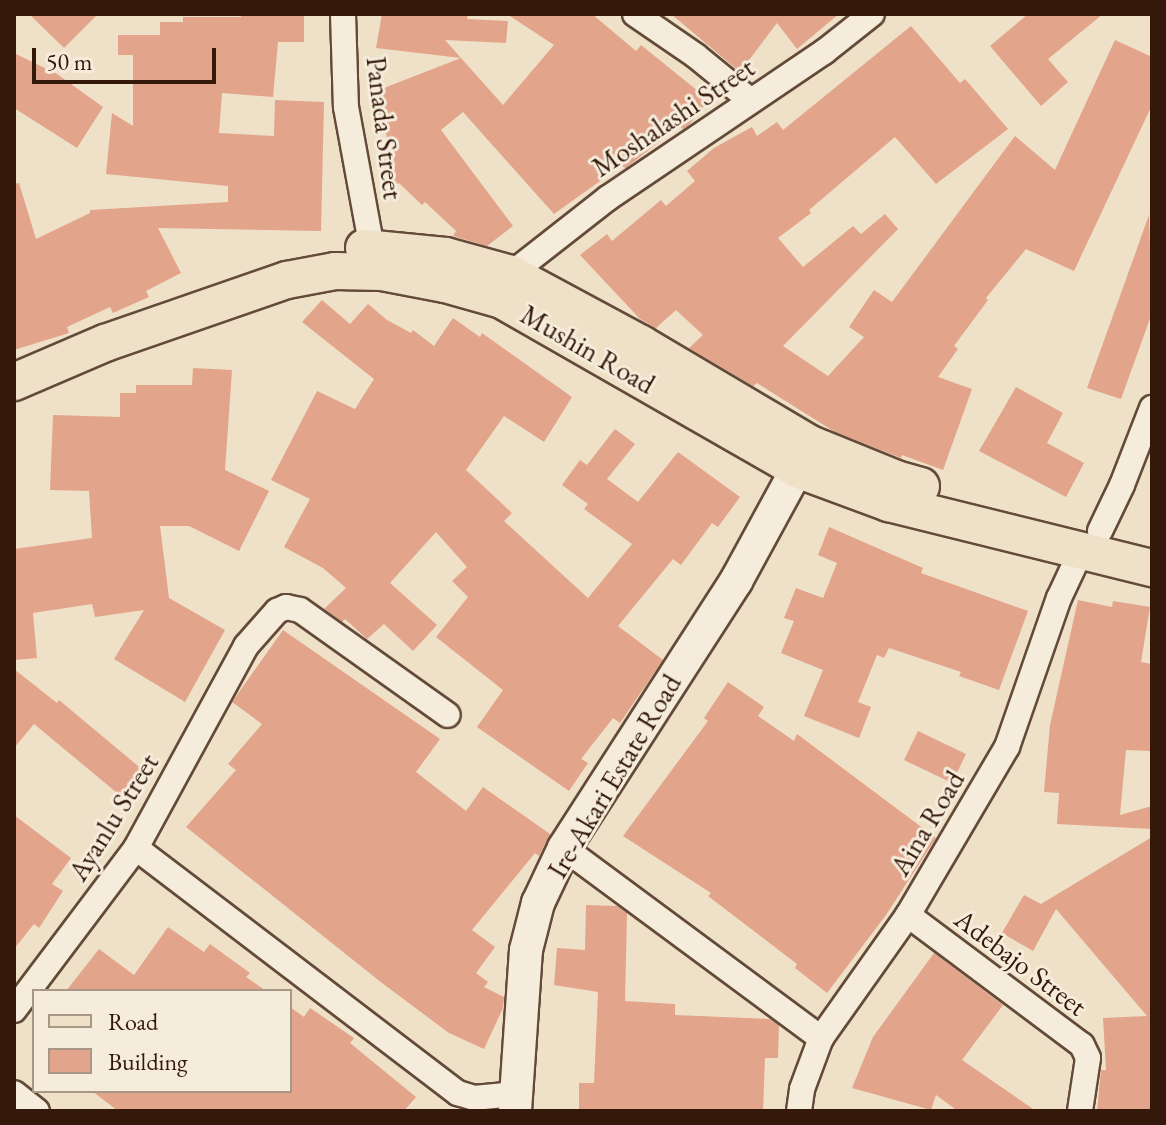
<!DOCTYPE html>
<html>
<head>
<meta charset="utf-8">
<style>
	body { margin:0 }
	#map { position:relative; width:1166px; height:1125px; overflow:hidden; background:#efe1c7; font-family:"EB Garamond",serif }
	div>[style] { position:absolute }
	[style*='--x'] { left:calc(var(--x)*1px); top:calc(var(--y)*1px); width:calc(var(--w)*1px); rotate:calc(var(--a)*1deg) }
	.building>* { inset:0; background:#e2a48b }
	.roads { filter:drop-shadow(2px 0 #634a39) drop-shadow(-2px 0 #634a39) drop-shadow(0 2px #634a39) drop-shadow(0 -2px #634a39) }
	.street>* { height:24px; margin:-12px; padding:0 12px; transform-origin:12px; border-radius:12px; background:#f5ecdb }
	.secondary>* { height:32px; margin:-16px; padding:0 16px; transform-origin:16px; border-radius:16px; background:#f5ecdb }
	.primary>* { height:36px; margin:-18px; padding:0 18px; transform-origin:18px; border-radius:18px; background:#efe1c7 }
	span { translate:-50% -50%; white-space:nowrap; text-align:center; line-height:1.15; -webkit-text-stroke:6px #f5ecdb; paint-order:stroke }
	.street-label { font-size:28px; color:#34180a }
	.frame { position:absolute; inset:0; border:16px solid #34180a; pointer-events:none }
	.legend { position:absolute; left:32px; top:989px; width:260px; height:104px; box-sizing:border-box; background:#f5ecdb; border:2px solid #a89787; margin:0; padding:10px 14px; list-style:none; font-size:24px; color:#34180a }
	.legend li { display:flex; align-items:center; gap:16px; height:40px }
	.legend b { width:40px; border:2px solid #a89787 }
	.scale { position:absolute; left:32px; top:48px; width:184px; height:36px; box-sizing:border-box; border:4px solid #34180a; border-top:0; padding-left:10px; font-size:24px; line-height:28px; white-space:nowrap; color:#34180a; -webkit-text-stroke:6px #f5ecdb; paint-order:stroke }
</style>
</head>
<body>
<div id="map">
	<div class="building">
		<div style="clip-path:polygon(29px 14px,98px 14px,64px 48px)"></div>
		<div style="clip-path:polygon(241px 14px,304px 14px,304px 42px,278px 42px,273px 97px,222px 93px,219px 133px,274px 136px,275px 100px,324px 102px,321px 231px,158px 228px,181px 273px,146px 291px,149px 297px,113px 313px,110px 307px,67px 327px,69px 333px,14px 350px,14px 184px,19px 183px,36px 239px,90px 213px,90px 210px,228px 202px,228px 186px,106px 174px,112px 113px,133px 126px,133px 55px,118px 55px,118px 35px,160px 35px,160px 22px,183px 22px,183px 17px,241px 17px)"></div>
		<div style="clip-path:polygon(382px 14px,468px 14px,467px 19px,508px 21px,506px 43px,445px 40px,461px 58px,376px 48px)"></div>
		<div style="clip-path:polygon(507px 14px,592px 14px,636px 51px,641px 45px,709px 100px,688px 126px,683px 129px,679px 126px,626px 168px,621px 166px,554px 214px,463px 112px,441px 130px,513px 226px,487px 246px,453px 236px,456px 231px,425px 202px,422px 205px,399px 183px,392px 186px,379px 156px,392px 150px,371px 93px,461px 58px,503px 105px,554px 45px)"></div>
		<div style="clip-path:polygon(671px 14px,839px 14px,797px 49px,777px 23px,740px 72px)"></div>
		<div style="clip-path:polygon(1028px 14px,1103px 14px,1048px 59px,1068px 82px,1041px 106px,990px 46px)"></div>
		<div style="clip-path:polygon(911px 26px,960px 83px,965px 79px,1008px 129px,936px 184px,895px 137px,809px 210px,811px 213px,778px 238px,803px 267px,853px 226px,861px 234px,885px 214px,898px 229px,783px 346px,828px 376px,864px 337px,849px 327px,874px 290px,892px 302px,1015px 136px,1055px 170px,1115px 40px,1152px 57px,1152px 105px,1074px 271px,1026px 249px,986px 298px,988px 300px,954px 346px,958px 349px,938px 377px,972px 389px,943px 470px,902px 455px,901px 458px,835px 432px,757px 383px,753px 386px,689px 348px,703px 335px,676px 310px,656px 328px,640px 319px,580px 255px,607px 234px,612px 241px,661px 200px,666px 206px,695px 181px,687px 171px,714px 148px,752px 127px,757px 136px,777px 122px,783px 130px)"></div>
		<div style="clip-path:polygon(14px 53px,57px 74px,103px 107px,77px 148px,14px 108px)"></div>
		<div style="clip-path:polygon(1149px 215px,1152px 313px,1121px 399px,1087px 388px)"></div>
		<div style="clip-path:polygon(322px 300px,350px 324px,368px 304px,387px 320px,411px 333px,413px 330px,434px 346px,453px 318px,480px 337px,482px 333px,572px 397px,544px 442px,504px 416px,466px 470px,512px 513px,504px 521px,588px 598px,632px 544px,584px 509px,588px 504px,562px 485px,580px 460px,587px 465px,615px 429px,635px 444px,607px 479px,638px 502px,678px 452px,740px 497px,718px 527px,712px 523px,681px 565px,673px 559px,618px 626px,663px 660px,620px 723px,613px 718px,581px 759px,588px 763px,569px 791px,477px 727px,503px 690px,436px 637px,468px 597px,452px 581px,467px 567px,436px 532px,390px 583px,437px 625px,413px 651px,384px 624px,367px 639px,345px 619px,342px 622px,324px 609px,346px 588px,323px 568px,284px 547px,310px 499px,271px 480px,317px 391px,355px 409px,374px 379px,302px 322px)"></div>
		<div style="clip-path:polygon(193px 368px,232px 370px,225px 470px,269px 491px,239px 551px,189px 526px,160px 526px,169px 598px,225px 630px,185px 702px,114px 659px,144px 610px,95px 617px,92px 604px,33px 613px,37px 658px,14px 660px,14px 549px,92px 538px,89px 491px,50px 490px,53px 415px,120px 417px,120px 393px,136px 393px,136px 385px,192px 385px)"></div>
		<div style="clip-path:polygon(1016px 387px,1063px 413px,1047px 443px,1084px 463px,1066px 497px,979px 451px)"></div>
		<div style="clip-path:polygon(829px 527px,923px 568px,921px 573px,1028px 611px,999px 690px,959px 676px,961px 672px,889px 648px,884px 658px,877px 655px,858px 702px,871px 707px,859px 738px,804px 716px,823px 670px,781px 653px,794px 621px,784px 618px,796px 588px,823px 598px,837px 563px,818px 555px)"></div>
		<div style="clip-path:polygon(1078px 600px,1112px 607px,1113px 601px,1150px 607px,1141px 662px,1152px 664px,1151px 751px,1126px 750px,1120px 815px,1152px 806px,1152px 829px,1057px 824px,1059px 793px,1044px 792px,1050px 725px)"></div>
		<div style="clip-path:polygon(283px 630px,440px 739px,416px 772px,466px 811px,483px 787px,550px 834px,539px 856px,535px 853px,472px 930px,495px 947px,476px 973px,488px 982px,484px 987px,504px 997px,503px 1008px,484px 1049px,449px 1033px,382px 983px,186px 827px,236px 770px,228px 764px,262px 724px,232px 702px)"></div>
		<div style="clip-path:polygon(14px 669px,57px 703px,59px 700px,144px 771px,122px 797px,34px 724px,14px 748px)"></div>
		<div style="clip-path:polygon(728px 682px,764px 707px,758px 716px,794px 741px,797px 734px,936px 838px,886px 915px,827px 993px,795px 968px,797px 964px,708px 896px,711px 893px,623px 836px,708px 721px,704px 718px)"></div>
		<div style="clip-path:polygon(918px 731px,966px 754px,952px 783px,904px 760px)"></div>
		<div style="clip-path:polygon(14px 815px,71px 858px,52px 884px,63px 891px,39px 928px,34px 924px,14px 949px)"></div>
		<div style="clip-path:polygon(1152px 837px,1152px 1111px,1097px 1111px,1101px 1070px,1106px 1070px,1103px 1018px,1147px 1016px,1056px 909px,1033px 951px,1002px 933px,1024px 895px,1041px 904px)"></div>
		<div style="clip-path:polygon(586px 905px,617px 906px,627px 913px,625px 1001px,675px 1004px,675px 1015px,770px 1019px,779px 1025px,778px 1058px,765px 1058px,763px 1111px,579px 1111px,579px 1083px,594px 1083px,598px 992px,554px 985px,557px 948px,585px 950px)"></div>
		<div style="clip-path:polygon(168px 927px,204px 952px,210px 944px,250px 973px,246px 977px,266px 991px,66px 991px,99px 949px,134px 975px)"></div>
		<div style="clip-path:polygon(934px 953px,1003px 1005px,962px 1060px,1036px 1111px,958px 1111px,936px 1095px,931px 1110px,852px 1088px,873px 1037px)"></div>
		<div style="clip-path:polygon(290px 1007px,304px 1017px,310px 1008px,354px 1038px,350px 1043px,416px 1097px,404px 1111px,118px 1111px,92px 1091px,290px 1091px)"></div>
	</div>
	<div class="roads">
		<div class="street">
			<div style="--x:343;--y:14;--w:93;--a:88.2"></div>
			<div style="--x:346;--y:107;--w:144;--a:79.6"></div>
			<div style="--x:635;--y:14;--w:74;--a:34.5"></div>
			<div style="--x:696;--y:56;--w:70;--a:39.2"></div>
			<div style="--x:511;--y:274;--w:123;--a:-38.1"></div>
			<div style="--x:608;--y:198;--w:261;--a:-34.1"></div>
			<div style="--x:824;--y:52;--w:61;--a:-38.4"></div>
			<div style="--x:1100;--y:531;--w:51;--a:-64.4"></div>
			<div style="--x:1122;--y:485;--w:83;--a:-68.7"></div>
			<div style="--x:136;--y:848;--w:405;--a:37.3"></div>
			<div style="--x:458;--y:1093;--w:17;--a:17"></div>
			<div style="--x:474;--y:1098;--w:41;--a:-5.6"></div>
			<div style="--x:564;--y:848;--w:320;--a:36.5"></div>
			<div style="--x:908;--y:915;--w:217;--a:36.8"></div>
			<div style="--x:1082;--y:1045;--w:14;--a:65"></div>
			<div style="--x:1088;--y:1058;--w:54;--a:98.6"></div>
			<div style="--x:14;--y:1010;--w:203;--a:-53"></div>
			<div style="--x:136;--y:848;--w:230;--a:-61.4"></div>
			<div style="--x:246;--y:646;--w:47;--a:-48.5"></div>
			<div style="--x:277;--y:611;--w:10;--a:-24"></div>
			<div style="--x:286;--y:607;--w:14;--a:12"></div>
			<div style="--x:300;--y:610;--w:181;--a:35.4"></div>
			<div style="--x:14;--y:1093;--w:29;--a:38"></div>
			<div style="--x:799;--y:1111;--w:22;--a:-82"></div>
			<div style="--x:802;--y:1089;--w:54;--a:-69.6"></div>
			<div style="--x:821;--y:1038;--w:151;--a:-54.7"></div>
			<div style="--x:908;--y:915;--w:195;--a:-59.5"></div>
			<div style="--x:1007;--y:747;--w:158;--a:-70.8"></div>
			<div style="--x:1059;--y:598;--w:52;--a:-64.9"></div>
		</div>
		<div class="secondary">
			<div style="--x:515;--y:1111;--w:161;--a:-86.1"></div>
			<div style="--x:526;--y:950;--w:49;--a:-75.7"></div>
			<div style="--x:538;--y:903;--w:61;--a:-64.7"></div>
			<div style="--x:564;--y:848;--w:318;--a:-57.2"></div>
			<div style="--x:736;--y:581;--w:128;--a:-61.4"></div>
		</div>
		<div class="primary">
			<div style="--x:364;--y:248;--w:82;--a:5.6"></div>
			<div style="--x:446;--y:256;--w:67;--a:15.5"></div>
			<div style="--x:511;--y:274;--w:148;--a:28.3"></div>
			<div style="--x:641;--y:344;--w:196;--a:30.6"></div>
			<div style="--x:810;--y:444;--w:93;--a:22.1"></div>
			<div style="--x:896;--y:479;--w:26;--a:16"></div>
			<div style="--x:14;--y:382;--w:99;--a:-23.2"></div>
			<div style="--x:105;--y:343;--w:193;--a:-19.1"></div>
			<div style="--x:287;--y:280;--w:49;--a:-10.6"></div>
			<div style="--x:335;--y:271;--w:47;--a:1.2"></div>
			<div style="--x:382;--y:272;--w:64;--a:10.8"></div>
			<div style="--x:445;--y:284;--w:59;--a:15.7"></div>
			<div style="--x:502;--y:300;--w:340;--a:29.8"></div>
			<div style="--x:797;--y:469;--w:98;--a:20.3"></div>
			<div style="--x:889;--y:503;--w:271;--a:13.9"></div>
		</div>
	</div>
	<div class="street-label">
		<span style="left:673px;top:117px;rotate:-34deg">Moshalashi Street</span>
		<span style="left:385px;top:128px;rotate:83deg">Panada Street</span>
		<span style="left:588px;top:349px;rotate:30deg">Mushin Road</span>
		<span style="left:614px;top:776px;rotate:-59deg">Ire-Akari Estate Road</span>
		<span style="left:113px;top:817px;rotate:-58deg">Ayanlu Street</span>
		<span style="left:927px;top:823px;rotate:-59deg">Aina Road</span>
		<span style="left:1021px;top:962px;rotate:37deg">Adebajo Street</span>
	</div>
	<div class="frame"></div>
	<ul class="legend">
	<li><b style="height:10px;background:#efe1c7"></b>Road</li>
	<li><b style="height:22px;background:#e2a48b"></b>Building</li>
	</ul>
	<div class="scale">50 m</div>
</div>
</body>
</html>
